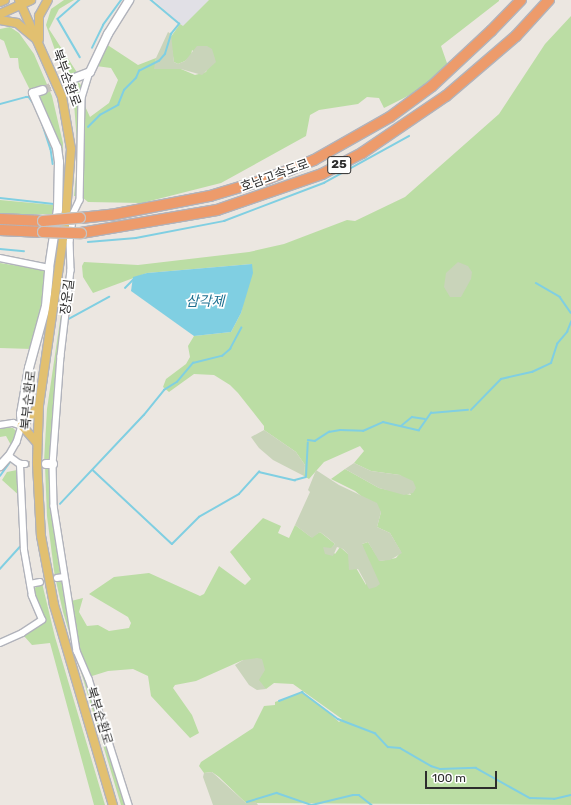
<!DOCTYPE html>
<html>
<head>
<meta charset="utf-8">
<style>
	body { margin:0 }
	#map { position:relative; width:571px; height:805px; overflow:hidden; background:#ece7e1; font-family:Rubik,"Noto Sans KR",sans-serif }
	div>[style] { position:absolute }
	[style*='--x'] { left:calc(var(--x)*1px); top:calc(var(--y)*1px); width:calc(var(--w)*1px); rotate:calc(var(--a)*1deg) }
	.industrial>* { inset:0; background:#e1e0e6 }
	.green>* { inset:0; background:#bbdda4 }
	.cemetery>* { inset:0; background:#c9d4ba }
	.water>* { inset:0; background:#80cfe2 }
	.stream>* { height:1.5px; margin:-0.75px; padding:0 0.75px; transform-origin:0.75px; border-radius:0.75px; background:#80cfe2 }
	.street-tunnel>* { height:5.5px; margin-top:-2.75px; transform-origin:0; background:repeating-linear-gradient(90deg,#c6c2bd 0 5.5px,transparent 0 8.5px) }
	.secondary-tunnel>* { height:8px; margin-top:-4px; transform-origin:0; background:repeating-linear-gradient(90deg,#c6c2bd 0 8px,transparent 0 12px) }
	.roads { filter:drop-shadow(1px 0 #b1b3bb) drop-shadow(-1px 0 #b1b3bb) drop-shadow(0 1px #b1b3bb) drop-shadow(0 -1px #b1b3bb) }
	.street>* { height:5.5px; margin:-2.75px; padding:0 2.75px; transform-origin:2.75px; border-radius:2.75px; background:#fff }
	.secondary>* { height:8px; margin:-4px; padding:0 4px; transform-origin:4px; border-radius:4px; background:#fff }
	.primary>* { height:8px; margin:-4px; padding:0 4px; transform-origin:4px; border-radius:4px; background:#e2c070 }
	.highway>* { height:10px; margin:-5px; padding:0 5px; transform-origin:5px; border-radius:5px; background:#ed9b6b }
	.bridges { filter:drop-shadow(1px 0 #c4c4c4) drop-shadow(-1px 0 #c4c4c4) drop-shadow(0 1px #c4c4c4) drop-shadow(0 -1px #c4c4c4) }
	.highway-bridge>* { height:10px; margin:-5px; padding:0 5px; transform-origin:5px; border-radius:5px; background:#ed9b6b }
	span { translate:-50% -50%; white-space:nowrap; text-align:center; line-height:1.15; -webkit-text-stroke:3.5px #fff; paint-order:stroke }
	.shield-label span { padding:1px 3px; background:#fff; border:1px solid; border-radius:3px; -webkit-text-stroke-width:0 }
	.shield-label { font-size:12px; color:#2d2d2d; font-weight:700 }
	.street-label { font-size:13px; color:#2d2d2d }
	.water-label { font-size:14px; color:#1d7090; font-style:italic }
	.scale { position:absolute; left:425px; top:771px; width:72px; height:18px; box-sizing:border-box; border:2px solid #2d2d2d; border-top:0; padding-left:5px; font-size:12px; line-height:14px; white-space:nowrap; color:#2d2d2d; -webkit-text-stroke:3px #fff; paint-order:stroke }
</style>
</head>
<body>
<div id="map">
	<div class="industrial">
		<div style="clip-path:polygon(154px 0,209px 0,183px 27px)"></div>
	</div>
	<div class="green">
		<div style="clip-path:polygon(64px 0,74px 0,59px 9px,49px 29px,78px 74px,72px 82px,78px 82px,83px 87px,77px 196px,74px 196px,78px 157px,74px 103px,46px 25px,51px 9px)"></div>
		<div style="clip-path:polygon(209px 0,499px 0,499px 1px,441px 46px,448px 66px,417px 91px,402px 99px,384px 108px,379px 98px,367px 97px,358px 104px,319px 110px,310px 115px,306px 136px,221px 183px,142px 203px,88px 202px,82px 197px,84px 104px,90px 117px,109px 103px,118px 80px,111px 68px,96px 66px,106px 44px,138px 65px,156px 58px,155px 69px,181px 69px,195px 75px,206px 72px,209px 65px,192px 50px,191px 56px,185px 61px,178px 64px,174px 62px,170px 38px,180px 24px,183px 26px)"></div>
		<div style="clip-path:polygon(571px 16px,571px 805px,246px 803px,219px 777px,212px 772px,204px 773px,199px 766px,201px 762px,253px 728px,264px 706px,275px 705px,275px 702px,297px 694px,302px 693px,320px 705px,339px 722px,342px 719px,293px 684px,274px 683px,266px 689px,262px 686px,243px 660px,196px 681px,175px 685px,173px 688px,192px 715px,199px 733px,190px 738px,151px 696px,148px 676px,133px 669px,108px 671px,92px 676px,88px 674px,79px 651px,71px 601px,83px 598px,79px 612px,87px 626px,98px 625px,109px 631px,129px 628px,131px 623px,128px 617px,89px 594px,114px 577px,149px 573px,200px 596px,204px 594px,219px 566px,245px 585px,251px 579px,230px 552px,263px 518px,281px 526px,278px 533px,289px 538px,295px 525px,311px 537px,320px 532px,335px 544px,331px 549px,335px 554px,340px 547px,348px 554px,366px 585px,362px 544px,368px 542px,380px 561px,396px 558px,401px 552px,390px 533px,377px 527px,381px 512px,355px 491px,331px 479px,345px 469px,379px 488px,411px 495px,400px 475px,371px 471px,354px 463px,364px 451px,360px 446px,324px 462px,309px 479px,304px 476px,305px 465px,296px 452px,264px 430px,264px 426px,238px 393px,230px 385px,214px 375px,194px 374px,169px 392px,163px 387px,166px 379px,186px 364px,190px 357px,188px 346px,194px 336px,231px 332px,241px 313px,252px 264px,147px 273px,93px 293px,83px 277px,82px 266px,84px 262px,138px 265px,249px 252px,284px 244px,347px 220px,355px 221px,405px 197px,499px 114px,545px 44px)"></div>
		<div style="clip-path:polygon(10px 27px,19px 33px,34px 54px,52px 96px,63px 143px,62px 178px,60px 162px,39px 99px,41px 94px,31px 92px,19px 68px,18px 58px,10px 58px,4px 41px,0 39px,0 29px)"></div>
		<div style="clip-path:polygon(0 200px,54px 205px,54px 214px,0 215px)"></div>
		<div style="clip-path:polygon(69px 260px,51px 461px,44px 462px,47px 409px)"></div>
		<div style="clip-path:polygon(0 263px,44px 270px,46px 274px,43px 306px,32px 349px,0 348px)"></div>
		<div style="clip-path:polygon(0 428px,13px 428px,17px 432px,12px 447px,6px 436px,0 437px)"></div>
		<div style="clip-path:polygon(45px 466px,52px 470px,62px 572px,55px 578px,47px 516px)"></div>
		<div style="clip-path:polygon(17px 470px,19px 471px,22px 498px,2px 480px,7px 472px)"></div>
		<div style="clip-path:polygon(56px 581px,60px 581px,64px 586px,76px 652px,127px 805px,121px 805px,63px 612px)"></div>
		<div style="clip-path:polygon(42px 583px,55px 637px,105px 805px,94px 805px,50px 643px,32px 645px,24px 636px,44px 621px,32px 590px)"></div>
	</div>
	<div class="cemetery">
		<div style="clip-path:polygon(168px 32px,171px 34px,174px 62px,178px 64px,185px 61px,197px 46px,207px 46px,212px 49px,216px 62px,202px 75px,181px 69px,154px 69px,156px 58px)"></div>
		<div style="clip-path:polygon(458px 262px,468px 266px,472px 272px,471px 279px,461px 297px,450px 297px,444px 287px,446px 273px)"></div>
		<div style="clip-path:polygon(264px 430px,296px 452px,305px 465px,304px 476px,273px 460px,259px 448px,251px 437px)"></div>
		<div style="clip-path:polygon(354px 463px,371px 471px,400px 475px,413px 481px,416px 488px,413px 493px,404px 495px,379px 488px,345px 469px)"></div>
		<div style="clip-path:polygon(316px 470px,339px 485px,377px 503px,381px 512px,377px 527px,390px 533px,402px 553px,390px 560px,379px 561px,368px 542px,362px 544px,380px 584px,376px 587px,369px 589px,358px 569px,349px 570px,348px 554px,343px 549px,337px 547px,333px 556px,325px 554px,323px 547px,331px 548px,335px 544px,328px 538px,320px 532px,312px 538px,295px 525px,310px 492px,308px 490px)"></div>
		<div style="clip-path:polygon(257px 658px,262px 659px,265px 670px,259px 680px,266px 689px,257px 690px,249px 685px,235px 665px,243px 660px)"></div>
		<div style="clip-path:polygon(212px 772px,246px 803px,256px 802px,258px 805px,213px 805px,203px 777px,204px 773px)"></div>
	</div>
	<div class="water">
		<div style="clip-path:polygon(252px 264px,253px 273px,241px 313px,231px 332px,194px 336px,131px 291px,133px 277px,147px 273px)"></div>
	</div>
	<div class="stream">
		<div style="--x:80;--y:0;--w:29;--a:139"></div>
		<div style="--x:58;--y:19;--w:44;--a:59.9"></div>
		<div style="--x:92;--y:48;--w:25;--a:-64"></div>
		<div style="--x:103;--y:25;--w:31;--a:-54"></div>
		<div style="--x:0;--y:104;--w:27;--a:-15"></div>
		<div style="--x:26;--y:97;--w:3;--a:0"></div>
		<div style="--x:29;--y:97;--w:9;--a:54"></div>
		<div style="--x:43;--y:125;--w:25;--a:72"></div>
		<div style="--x:51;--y:149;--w:15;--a:82"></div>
		<div style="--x:88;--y:127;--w:17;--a:-45"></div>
		<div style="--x:100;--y:115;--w:21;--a:-29"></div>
		<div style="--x:118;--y:105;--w:16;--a:-68"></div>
		<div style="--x:124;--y:90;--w:17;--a:-45"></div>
		<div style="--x:136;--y:78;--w:8;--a:-67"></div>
		<div style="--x:139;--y:71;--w:22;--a:-27"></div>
		<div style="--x:159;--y:61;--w:9;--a:-49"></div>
		<div style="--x:165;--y:54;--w:21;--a:-73"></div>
		<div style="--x:171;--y:34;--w:13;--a:-51"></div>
		<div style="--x:179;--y:24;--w:38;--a:-140"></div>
		<div style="--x:0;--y:198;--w:54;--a:6.3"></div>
		<div style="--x:88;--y:242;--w:48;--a:-4.8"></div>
		<div style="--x:136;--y:238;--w:90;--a:-10.9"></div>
		<div style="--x:224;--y:221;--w:107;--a:-20.8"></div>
		<div style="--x:324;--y:183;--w:97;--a:-28.9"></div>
		<div style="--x:0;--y:249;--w:24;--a:5"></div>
		<div style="--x:536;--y:283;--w:28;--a:30"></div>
		<div style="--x:560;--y:297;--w:19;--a:55"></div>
		<div style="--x:125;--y:288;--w:11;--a:-45"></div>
		<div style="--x:67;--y:320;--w:48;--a:-28.7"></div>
		<div style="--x:471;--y:410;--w:43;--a:-45.9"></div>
		<div style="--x:501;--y:379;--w:32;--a:-13"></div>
		<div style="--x:532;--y:372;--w:21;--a:-25"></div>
		<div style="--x:551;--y:363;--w:20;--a:-72"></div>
		<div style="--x:557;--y:344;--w:16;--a:-50"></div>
		<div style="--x:567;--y:332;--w:11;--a:-68"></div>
		<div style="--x:401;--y:426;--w:14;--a:-39"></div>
		<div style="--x:412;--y:417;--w:13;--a:9"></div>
		<div style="--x:308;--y:440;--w:7;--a:8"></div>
		<div style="--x:315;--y:441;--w:17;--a:-33"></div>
		<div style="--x:329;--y:432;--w:11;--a:-10"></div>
		<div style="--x:340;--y:430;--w:23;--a:2"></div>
		<div style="--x:363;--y:431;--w:22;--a:-24"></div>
		<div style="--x:383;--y:422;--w:37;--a:13"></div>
		<div style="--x:419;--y:430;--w:21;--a:-55"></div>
		<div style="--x:431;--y:413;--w:37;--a:-5"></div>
		<div style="--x:93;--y:470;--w:108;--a:43.1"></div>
		<div style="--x:172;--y:544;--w:38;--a:-45"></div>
		<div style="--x:199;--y:517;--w:46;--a:-29.9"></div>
		<div style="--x:239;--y:494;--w:30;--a:-48"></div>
		<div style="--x:259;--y:472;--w:37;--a:13"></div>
		<div style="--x:295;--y:480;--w:11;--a:-15"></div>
		<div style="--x:306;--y:477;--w:34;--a:-87"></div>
		<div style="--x:0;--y:476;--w:17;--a:-54"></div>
		<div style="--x:60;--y:504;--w:122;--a:-46.7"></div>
		<div style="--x:144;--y:415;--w:32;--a:-51"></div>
		<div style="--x:164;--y:390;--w:15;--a:-32"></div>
		<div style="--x:177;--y:382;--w:25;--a:-50"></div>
		<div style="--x:193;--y:363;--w:30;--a:-14"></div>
		<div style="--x:222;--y:356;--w:11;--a:-41"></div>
		<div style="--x:230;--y:349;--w:24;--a:-62"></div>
		<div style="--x:0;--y:569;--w:30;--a:-48"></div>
		<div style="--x:279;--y:701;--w:25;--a:-21"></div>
		<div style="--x:302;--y:692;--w:45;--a:36.9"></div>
		<div style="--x:338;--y:719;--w:40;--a:21"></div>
		<div style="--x:375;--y:733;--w:19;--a:47"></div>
		<div style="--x:388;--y:747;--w:12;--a:5"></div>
		<div style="--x:400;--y:748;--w:36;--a:30"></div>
		<div style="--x:431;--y:766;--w:9;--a:18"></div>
		<div style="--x:440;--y:769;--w:36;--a:-2"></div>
		<div style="--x:476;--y:768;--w:62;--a:29.1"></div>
		<div style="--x:530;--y:798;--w:24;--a:2"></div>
		<div style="--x:554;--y:799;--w:17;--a:-13"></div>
		<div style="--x:247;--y:802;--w:31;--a:-17"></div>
		<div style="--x:277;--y:793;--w:36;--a:19"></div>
		<div style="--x:312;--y:805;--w:42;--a:-13.7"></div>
		<div style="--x:353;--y:795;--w:6;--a:0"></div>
		<div style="--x:359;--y:795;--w:16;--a:38"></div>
	</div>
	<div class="street-tunnel">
		<div style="--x:25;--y:464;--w:21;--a:0"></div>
	</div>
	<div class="secondary-tunnel">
		<div style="--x:43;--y:90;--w:31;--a:-21"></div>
	</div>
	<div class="roads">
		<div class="street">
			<div style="--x:90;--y:72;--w:28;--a:107"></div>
			<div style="--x:82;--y:99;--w:101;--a:91.1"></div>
			<div style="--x:80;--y:200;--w:14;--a:115"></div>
			<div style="--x:74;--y:213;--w:28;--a:98"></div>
			<div style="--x:70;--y:241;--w:29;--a:88"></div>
			<div style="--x:71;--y:270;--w:87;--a:96.6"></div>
			<div style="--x:61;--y:356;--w:108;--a:94.2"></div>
			<div style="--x:53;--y:464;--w:42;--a:88.6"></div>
			<div style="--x:54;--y:506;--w:147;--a:81"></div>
			<div style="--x:77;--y:651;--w:30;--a:67"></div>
			<div style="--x:89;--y:679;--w:132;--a:72.4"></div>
			<div style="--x:0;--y:258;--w:50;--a:11.5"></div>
			<div style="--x:0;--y:425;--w:13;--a:-9"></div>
			<div style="--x:13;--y:423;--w:9;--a:18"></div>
			<div style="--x:22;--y:426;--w:17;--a:107"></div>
			<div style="--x:17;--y:442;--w:16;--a:120"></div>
			<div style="--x:9;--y:456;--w:14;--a:36"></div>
			<div style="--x:20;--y:464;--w:5;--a:0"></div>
			<div style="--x:57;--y:578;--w:7;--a:-8"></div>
			<div style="--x:30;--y:584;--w:10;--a:-11"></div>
			<div style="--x:0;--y:643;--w:24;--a:-24"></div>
			<div style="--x:22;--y:633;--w:24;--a:-33"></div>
			<div style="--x:42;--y:620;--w:26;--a:-113"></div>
			<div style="--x:32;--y:596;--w:47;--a:-99.9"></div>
			<div style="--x:24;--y:550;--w:86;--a:-92.7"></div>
		</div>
		<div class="secondary">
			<div style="--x:72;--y:79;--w:19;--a:-21"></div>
			<div style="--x:90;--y:72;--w:42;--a:-64.7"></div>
			<div style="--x:108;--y:34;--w:40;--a:-58"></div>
			<div style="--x:22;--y:426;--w:12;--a:-95"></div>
			<div style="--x:21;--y:414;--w:47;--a:-80.1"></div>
			<div style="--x:29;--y:368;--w:64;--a:-74.7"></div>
			<div style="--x:46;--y:306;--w:38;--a:-85"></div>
			<div style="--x:49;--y:268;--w:60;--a:-81.3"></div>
			<div style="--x:58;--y:209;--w:47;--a:-88.8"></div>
			<div style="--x:59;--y:162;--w:14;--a:-98"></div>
			<div style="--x:57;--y:148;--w:60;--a:-113.6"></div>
			<div style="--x:33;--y:93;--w:10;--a:-17"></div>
			<div style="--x:46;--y:464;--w:7;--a:0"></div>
			<div style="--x:0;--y:466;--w:13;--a:-48"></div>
		</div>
		<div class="primary">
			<div style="--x:19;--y:0;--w:106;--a:66.1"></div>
			<div style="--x:62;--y:97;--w:53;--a:80.2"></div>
			<div style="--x:71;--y:149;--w:76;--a:94.5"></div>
			<div style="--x:65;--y:225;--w:182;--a:98.2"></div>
			<div style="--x:39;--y:405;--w:58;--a:92"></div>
			<div style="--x:37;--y:463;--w:73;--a:86.9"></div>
			<div style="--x:41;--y:536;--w:70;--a:79.3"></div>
			<div style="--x:54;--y:605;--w:209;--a:73.6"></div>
			<div style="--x:0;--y:2;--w:5;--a:-22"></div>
			<div style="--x:0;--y:14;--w:34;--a:-24"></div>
			<div style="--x:0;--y:20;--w:17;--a:10"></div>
			<div style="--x:17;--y:23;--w:26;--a:40"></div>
			<div style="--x:39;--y:39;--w:23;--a:-90"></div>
			<div style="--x:39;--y:16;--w:18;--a:-61"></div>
			<div style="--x:37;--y:443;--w:23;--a:-131"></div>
			<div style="--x:22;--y:426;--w:26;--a:-50"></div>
		</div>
		<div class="highway">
			<div style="--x:80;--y:218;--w:31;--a:-6"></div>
			<div style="--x:111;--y:215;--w:101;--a:-10.9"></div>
			<div style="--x:210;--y:196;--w:59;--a:-16.6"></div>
			<div style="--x:267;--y:179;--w:51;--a:-22"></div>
			<div style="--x:314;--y:160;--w:87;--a:-29.5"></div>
			<div style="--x:390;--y:117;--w:52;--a:-36.4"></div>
			<div style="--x:432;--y:86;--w:81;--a:-43"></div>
			<div style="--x:491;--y:31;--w:43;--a:-45.9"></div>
			<div style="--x:0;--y:219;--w:43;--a:2.7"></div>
			<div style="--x:0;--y:230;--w:43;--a:2.7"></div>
			<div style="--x:81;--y:233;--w:138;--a:-9.6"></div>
			<div style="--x:217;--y:210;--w:111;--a:-18.9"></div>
			<div style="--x:322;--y:174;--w:45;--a:-27.7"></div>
			<div style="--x:362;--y:153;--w:102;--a:-34.2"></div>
			<div style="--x:446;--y:96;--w:92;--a:-40.6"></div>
			<div style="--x:516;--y:36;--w:49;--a:-47.5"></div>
		</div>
	</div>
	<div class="bridges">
		<div class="highway-bridge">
			<div style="--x:43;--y:221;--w:37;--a:-5"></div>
			<div style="--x:43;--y:232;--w:38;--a:2"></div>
		</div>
	</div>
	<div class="shield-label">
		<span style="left:339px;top:165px">25</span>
	</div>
	<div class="street-label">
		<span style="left:66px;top:78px;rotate:70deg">북부순환로</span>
		<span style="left:275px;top:176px;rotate:-20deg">호남고속도로</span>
		<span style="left:68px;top:297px;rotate:-83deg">장운길</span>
		<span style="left:29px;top:400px;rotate:-84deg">북부순환로</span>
		<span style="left:99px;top:716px;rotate:73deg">북부순환로</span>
	</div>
	<div class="water-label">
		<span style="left:205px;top:302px">삼각제</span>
	</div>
	<div class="scale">100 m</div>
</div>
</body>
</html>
